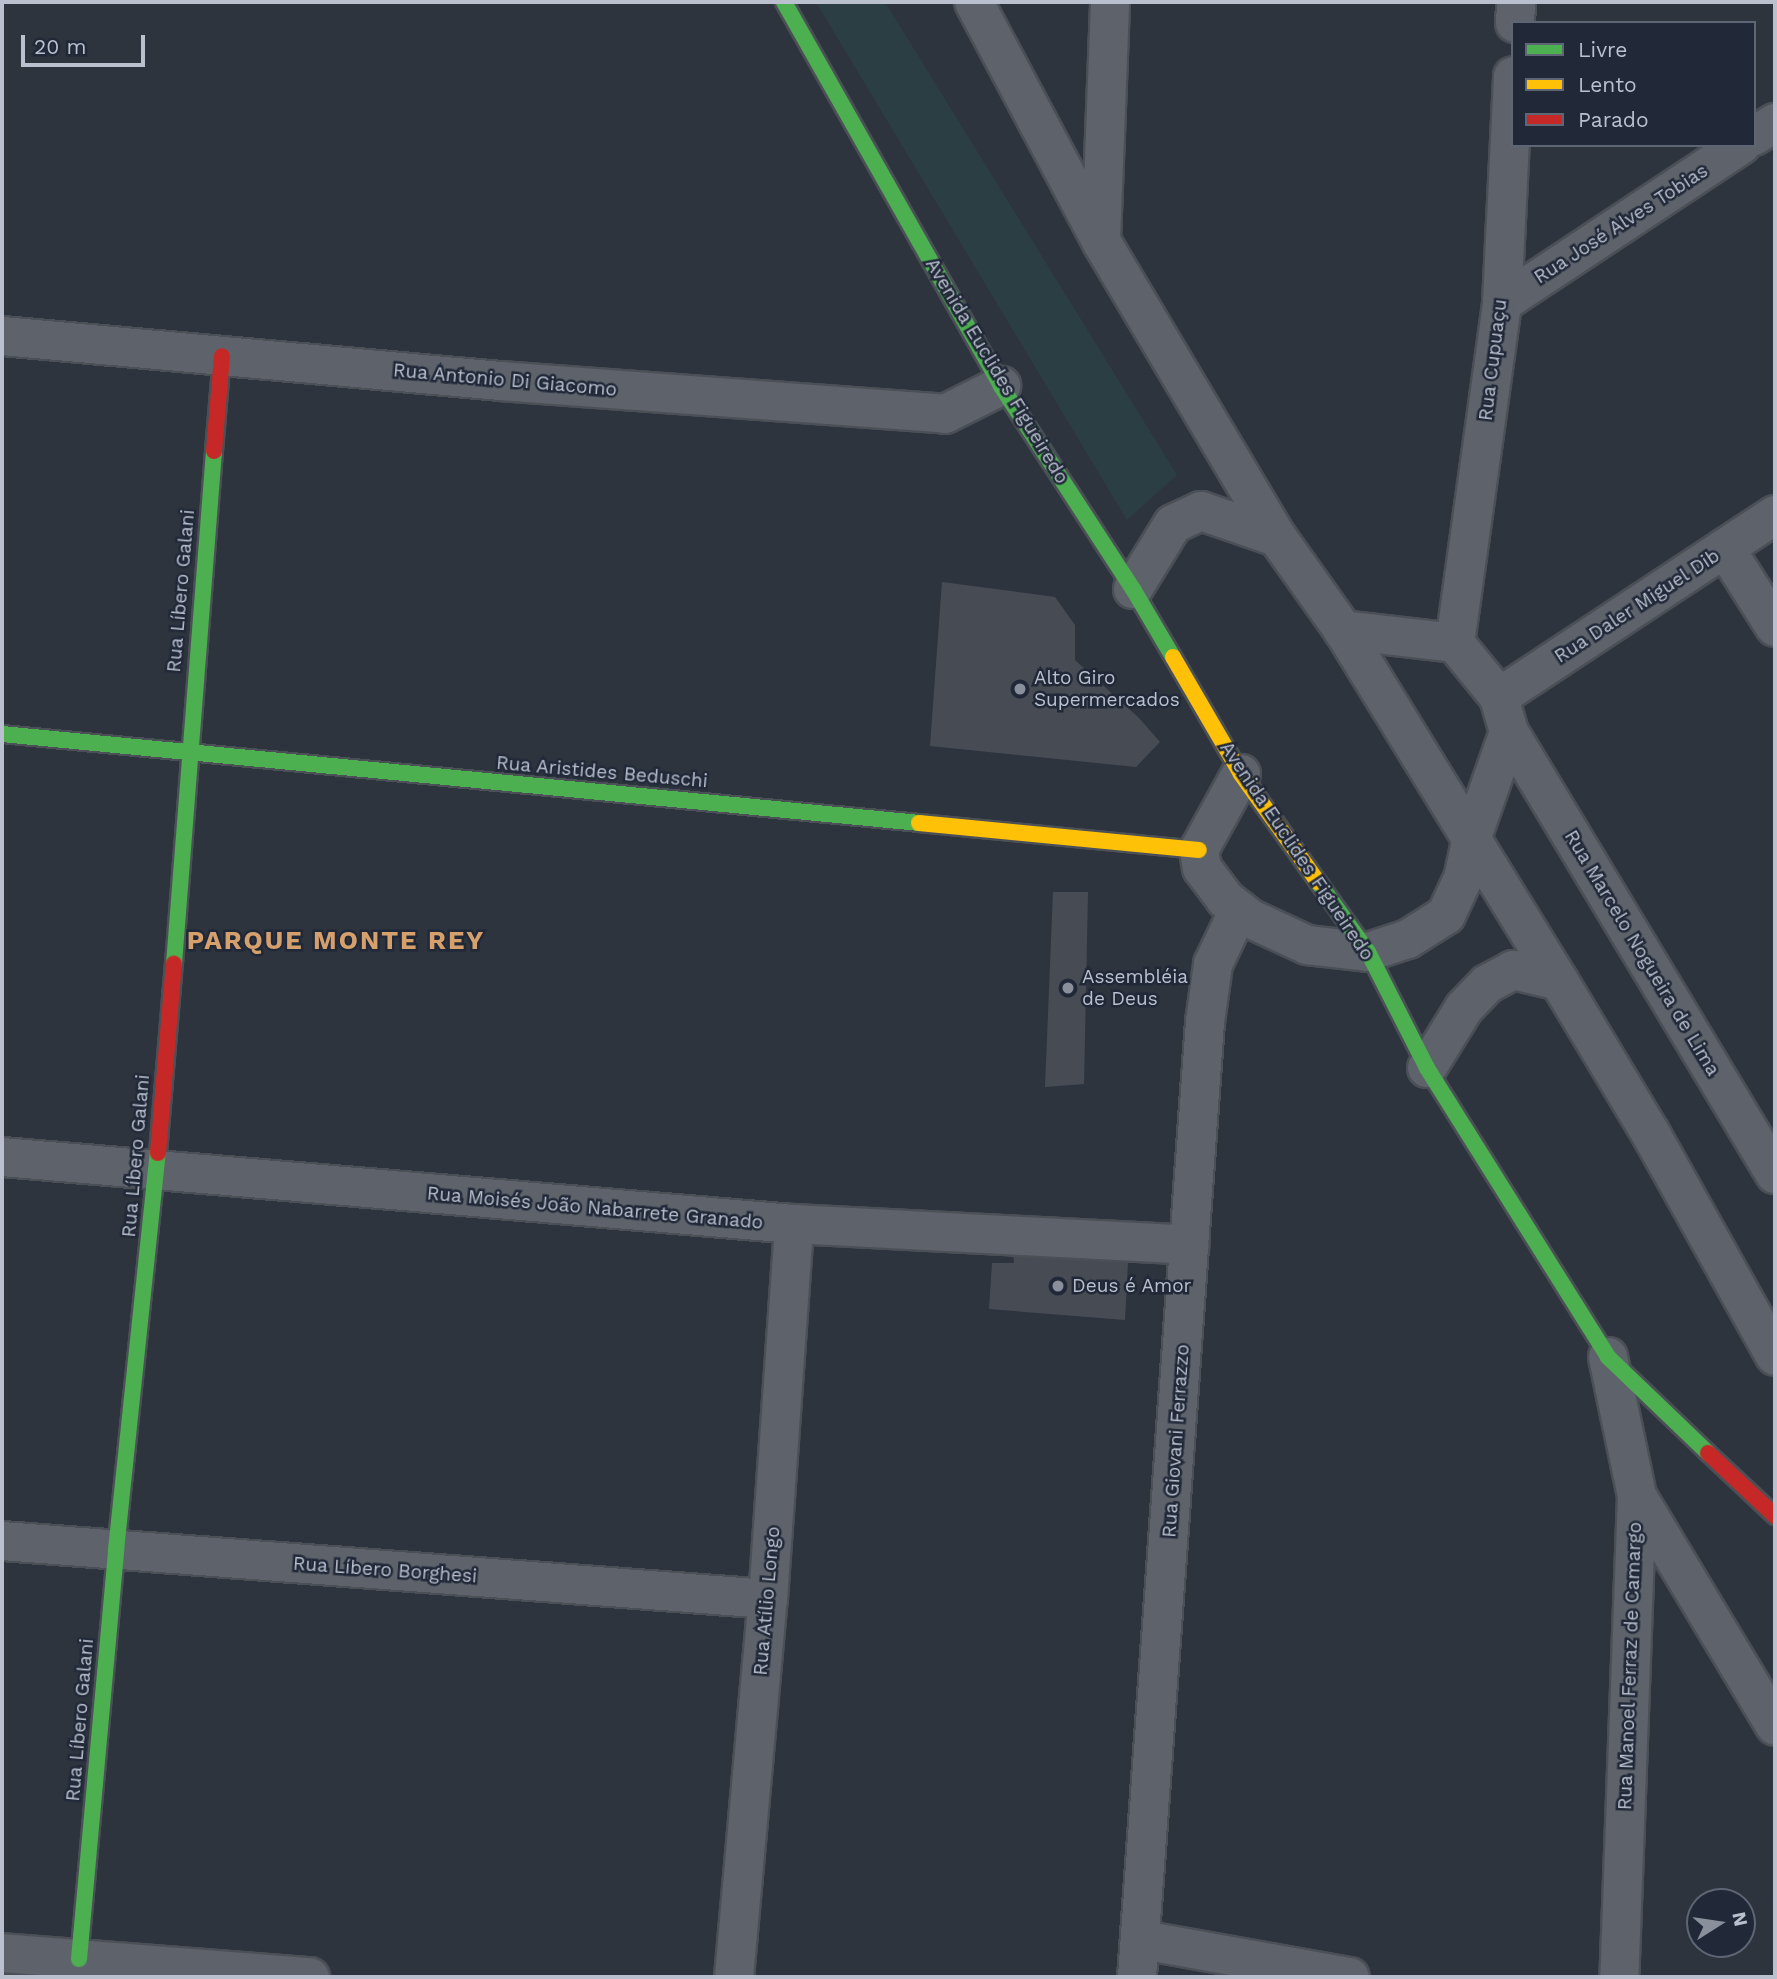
<!DOCTYPE html>
<html>
<head>
<meta charset="utf-8">
<style>
	body { margin:0 }
	#map { position:relative; width:1777px; height:1979px; overflow:hidden; background:#2e343e; font-family:"Work Sans",sans-serif }
	div>[style] { position:absolute }
	[style*='--x'] { left:calc(var(--x)*1px); top:calc(var(--y)*1px); width:calc(var(--w)*1px); rotate:calc(var(--a)*1deg) }
	.green>* { inset:0; background:#2b3e44 }
	.building>* { inset:0; background:#474c54 }
	.roads { filter:drop-shadow(2px 0 #4b4f56) drop-shadow(-2px 0 #4b4f56) drop-shadow(0 2px #4b4f56) drop-shadow(0 -2px #4b4f56) }
	.street>* { height:38px; margin:-19px; padding:0 19px; transform-origin:19px; border-radius:19px; background:#5e636b }
	.fast>* { height:16px; margin:-8px; padding:0 8px; transform-origin:8px; border-radius:8px; background:#4caf50 }
	.slow>* { height:16px; margin:-8px; padding:0 8px; transform-origin:8px; border-radius:8px; background:#ffc107 }
	.jam>* { height:16px; margin:-8px; padding:0 8px; transform-origin:8px; border-radius:8px; background:#c62828 }
	.dots>* { width:19px; height:19px; translate:-50% -50%; box-sizing:border-box; border:4px solid #212939; border-radius:50% }
	span { translate:-50% -50%; white-space:nowrap; text-align:center; line-height:1.15; -webkit-text-stroke:5px #212939; paint-order:stroke }
	.street-label { font-size:19px; color:#bac0cd }
	.poi-label { font-size:19px; color:#bac0cd }
	.left { translate:0 -50%; text-align:left }
	.district-label { font-size:26px; color:#d6a06c; font-weight:700; letter-spacing:2px }
	.frame { position:absolute; inset:0; border:4px solid #bac0cd; pointer-events:none }
	.legend { position:absolute; left:1511px; top:21px; width:245px; height:126px; box-sizing:border-box; background:#212939; border:2px solid #5e6574; margin:0; padding:9px 12px; list-style:none; font-size:21px; color:#bac0cd }
	.legend li { display:flex; align-items:center; gap:14px; height:35px }
	.legend b { width:35px; border:2px solid #5e6574 }
	.north { position:absolute; left:1686px; top:1888px; width:70px; height:70px; box-sizing:border-box; background:#212939; border:2px solid #5e6574; border-radius:50%; rotate:78deg; font-size:19px; font-weight:700; line-height:28px; text-align:center; color:#bac0cd }
	.north::after { content:''; display:block; margin:auto; width:24px; height:32px; background:#898f9b; clip-path:polygon(50% 0,100% 100%,50% 72%,0 100%) }
	.scale { position:absolute; left:21px; top:35px; width:124px; height:32px; box-sizing:border-box; border:4px solid #bac0cd; border-top:0; padding-left:9px; font-size:21px; line-height:24px; white-space:nowrap; color:#bac0cd; -webkit-text-stroke:5px #212939; paint-order:stroke }
</style>
</head>
<body>
<div id="map">
	<div class="green">
		<div style="clip-path:polygon(816px 2px,885px 2px,1177px 475px,1127px 520px)"></div>
	</div>
	<div class="building">
		<div style="clip-path:polygon(942px 582px,1055px 597px,1075px 625px,1075px 660px,1139px 718px,1160px 742px,1136px 767px,930px 746px)"></div>
		<div style="clip-path:polygon(1053px 892px,1088px 892px,1084px 1084px,1045px 1087px)"></div>
		<div style="clip-path:polygon(1013px 1250px,1128px 1262px,1125px 1320px,989px 1309px,992px 1263px,1014px 1263px)"></div>
	</div>
	<div class="roads">
		<div class="street">
			<div style="--x:974;--y:2;--w:271;--a:62"></div>
			<div style="--x:1101;--y:241;--w:344;--a:59.3"></div>
			<div style="--x:1277;--y:537;--w:114;--a:54.6"></div>
			<div style="--x:1343;--y:630;--w:412;--a:58.4"></div>
			<div style="--x:1559;--y:981;--w:179;--a:59"></div>
			<div style="--x:1651;--y:1134;--w:254;--a:60.8"></div>
			<div style="--x:1515;--y:23;--w:21;--a:-87"></div>
			<div style="--x:1754;--y:136;--w:25;--a:-32"></div>
			<div style="--x:1101;--y:239;--w:237;--a:-87.8"></div>
			<div style="--x:1502;--y:303;--w:287;--a:-33.5"></div>
			<div style="--x:2;--y:336;--w:500;--a:5.16"></div>
			<div style="--x:500;--y:381;--w:446;--a:4.2"></div>
			<div style="--x:945;--y:414;--w:63;--a:-26.6"></div>
			<div style="--x:1725;--y:548;--w:93;--a:57.7"></div>
			<div style="--x:1133;--y:589;--w:76;--a:-58.4"></div>
			<div style="--x:1173;--y:524;--w:31;--a:-25"></div>
			<div style="--x:1201;--y:511;--w:80;--a:18.9"></div>
			<div style="--x:1455;--y:643;--w:343;--a:-82.1"></div>
			<div style="--x:1502;--y:303;--w:227;--a:-87.2"></div>
			<div style="--x:1499;--y:697;--w:331;--a:-33.4"></div>
			<div style="--x:1509;--y:732;--w:516;--a:58.96"></div>
			<div style="--x:1241;--y:774;--w:87;--a:118.9"></div>
			<div style="--x:1199;--y:850;--w:18;--a:81"></div>
			<div style="--x:1202;--y:868;--w:39;--a:53"></div>
			<div style="--x:1225;--y:899;--w:33;--a:38"></div>
			<div style="--x:1251;--y:919;--w:62;--a:24.9"></div>
			<div style="--x:1307;--y:945;--w:61;--a:6.5"></div>
			<div style="--x:1368;--y:952;--w:42;--a:-18"></div>
			<div style="--x:1408;--y:939;--w:45;--a:-32.3"></div>
			<div style="--x:1446;--y:915;--w:40;--a:-65"></div>
			<div style="--x:1463;--y:879;--w:43;--a:-77.9"></div>
			<div style="--x:1472;--y:837;--w:111;--a:-70.6"></div>
			<div style="--x:1509;--y:732;--w:36;--a:-106"></div>
			<div style="--x:1499;--y:697;--w:70;--a:-129.2"></div>
			<div style="--x:1455;--y:643;--w:113;--a:-173.4"></div>
			<div style="--x:1427;--y:1068;--w:70;--a:-58.3"></div>
			<div style="--x:1464;--y:1008;--w:33;--a:-46"></div>
			<div style="--x:1487;--y:984;--w:30;--a:-28"></div>
			<div style="--x:1513;--y:970;--w:47;--a:13.4"></div>
			<div style="--x:2;--y:1157;--w:795;--a:4.84"></div>
			<div style="--x:794;--y:1224;--w:396;--a:3"></div>
			<div style="--x:1608;--y:1357;--w:142;--a:78.2"></div>
			<div style="--x:1637;--y:1496;--w:481;--a:92.1"></div>
			<div style="--x:1637;--y:1496;--w:268;--a:59"></div>
			<div style="--x:2;--y:1541;--w:768;--a:4.33"></div>
			<div style="--x:1142;--y:1940;--w:211;--a:10.1"></div>
			<div style="--x:2;--y:1953;--w:309;--a:4.5"></div>
			<div style="--x:734;--y:1977;--w:380;--a:-84.9"></div>
			<div style="--x:768;--y:1599;--w:376;--a:-86"></div>
			<div style="--x:1137;--y:1977;--w:957;--a:-85.93"></div>
			<div style="--x:1205;--y:1022;--w:59;--a:-82.1"></div>
			<div style="--x:1213;--y:964;--w:60;--a:-64.3"></div>
		</div>
		<div class="fast">
			<div style="--x:784;--y:2;--w:441;--a:60.5"></div>
			<div style="--x:1001;--y:386;--w:242;--a:57"></div>
			<div style="--x:1133;--y:589;--w:79;--a:59.5"></div>
			<div style="--x:2;--y:734;--w:921;--a:5.54"></div>
			<div style="--x:1318;--y:882;--w:86;--a:54.5"></div>
			<div style="--x:1368;--y:952;--w:130;--a:63"></div>
			<div style="--x:1427;--y:1068;--w:341;--a:57.9"></div>
			<div style="--x:1608;--y:1357;--w:139;--a:43.8"></div>
			<div style="--x:174;--y:964;--w:515;--a:-85.54"></div>
			<div style="--x:79;--y:1959;--w:411;--a:-84.8"></div>
			<div style="--x:116;--y:1550;--w:399;--a:-84"></div>
		</div>
		<div class="slow">
			<div style="--x:1173;--y:657;--w:135;--a:59.8"></div>
			<div style="--x:1241;--y:774;--w:133;--a:54.5"></div>
			<div style="--x:919;--y:823;--w:281;--a:5.5"></div>
		</div>
		<div class="jam">
			<div style="--x:214;--y:451;--w:95;--a:-85.2"></div>
			<div style="--x:158;--y:1153;--w:190;--a:-85.2"></div>
			<div style="--x:1708;--y:1453;--w:92;--a:43.2"></div>
		</div>
	</div>
	<div class="dots">
		<div style="left:1020px;top:689px;background:#898f9b"></div>
		<div style="left:1068px;top:988px;background:#898f9b"></div>
		<div style="left:1058px;top:1286px;background:#898f9b"></div>
	</div>
	<div class="street-label">
		<span style="left:1621px;top:224px;rotate:-33deg">Rua José Alves Tobias</span>
		<span style="left:1493px;top:360px;rotate:-83deg">Rua Cupuaçu</span>
		<span style="left:997px;top:371px;rotate:59deg">Avenida Euclides Figueiredo</span>
		<span style="left:505px;top:380px;rotate:5deg">Rua Antonio Di Giacomo</span>
		<span style="left:181px;top:591px;rotate:-85deg">Rua Líbero Galani</span>
		<span style="left:1637px;top:606px;rotate:-33deg">Rua Daler Miguel Dib</span>
		<span style="left:602px;top:772px;rotate:5deg">Rua Aristides Beduschi</span>
		<span style="left:1297px;top:851px;rotate:56deg">Avenida Euclides Figueiredo</span>
		<span style="left:1642px;top:953px;rotate:59deg">Rua Marcelo Nogueira de Lima</span>
		<span style="left:136px;top:1156px;rotate:-85deg">Rua Líbero Galani</span>
		<span style="left:595px;top:1208px;rotate:5deg">Rua Moisés João Nabarrete Granado</span>
		<span style="left:1176px;top:1441px;rotate:-86deg">Rua Giovani Ferrazzo</span>
		<span style="left:385px;top:1570px;rotate:4deg">Rua Líbero Borghesi</span>
		<span style="left:767px;top:1601px;rotate:-85deg">Rua Atílio Longo</span>
		<span style="left:1630px;top:1666px;rotate:-88deg">Rua Manoel Ferraz de Camargo</span>
		<span style="left:80px;top:1720px;rotate:-85deg">Rua Líbero Galani</span>
	</div>
	<div class="poi-label">
		<span class="left" style="left:1034px;top:689px">Alto Giro<br>Supermercados</span>
		<span class="left" style="left:1082px;top:988px">Assembléia<br>de Deus</span>
		<span class="left" style="left:1072px;top:1286px">Deus é Amor</span>
	</div>
	<div class="district-label">
		<span style="left:336px;top:941px">PARQUE MONTE REY</span>
	</div>
	<div class="frame"></div>
	<ul class="legend">
	<li><b style="height:9px;background:#4caf50"></b>Livre</li>
	<li><b style="height:9px;background:#ffc107"></b>Lento</li>
	<li><b style="height:9px;background:#c62828"></b>Parado</li>
	</ul>
	<div class="north">N</div>
	<div class="scale">20 m</div>
</div>
</body>
</html>
